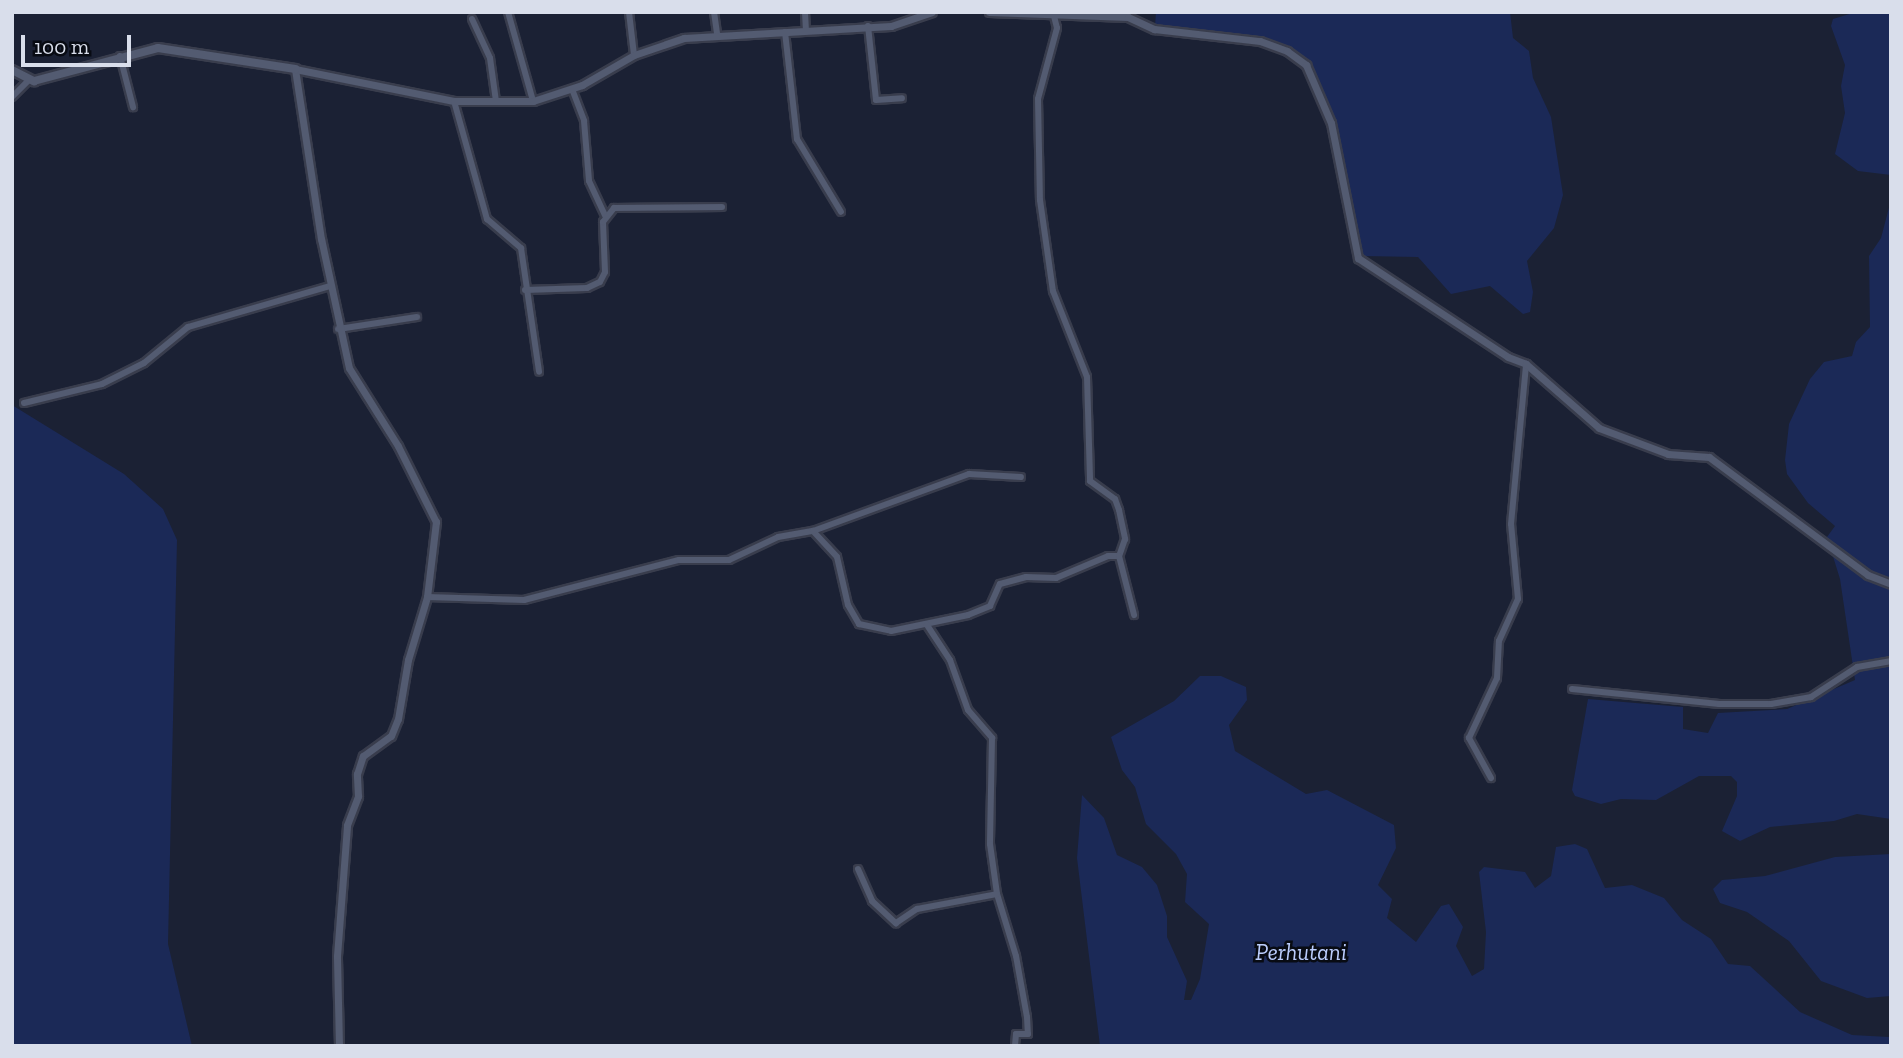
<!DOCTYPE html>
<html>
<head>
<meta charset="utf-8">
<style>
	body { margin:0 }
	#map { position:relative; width:1903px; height:1058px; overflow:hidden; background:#1b2134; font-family:"Zilla Slab",serif }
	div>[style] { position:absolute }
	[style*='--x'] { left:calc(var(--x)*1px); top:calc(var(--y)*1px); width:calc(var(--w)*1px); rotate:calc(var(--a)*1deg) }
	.green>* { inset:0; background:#1b2957 }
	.roads { filter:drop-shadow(2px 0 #393d4d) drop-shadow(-2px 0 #393d4d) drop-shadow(0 2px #393d4d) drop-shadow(0 -2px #393d4d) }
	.minor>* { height:6px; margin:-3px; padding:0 3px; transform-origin:3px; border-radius:3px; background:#535b71 }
	.tertiary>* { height:7px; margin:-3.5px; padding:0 3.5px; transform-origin:3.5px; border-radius:3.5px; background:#535b71 }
	.secondary>* { height:8px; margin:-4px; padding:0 4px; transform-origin:4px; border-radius:4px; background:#535b71 }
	span { translate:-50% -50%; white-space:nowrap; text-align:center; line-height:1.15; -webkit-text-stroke:5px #080b13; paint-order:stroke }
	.park-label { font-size:23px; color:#bbcdfd; font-style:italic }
	.frame { position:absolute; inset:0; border:14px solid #d9deeb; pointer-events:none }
	.scale { position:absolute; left:21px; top:35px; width:110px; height:32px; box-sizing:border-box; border:4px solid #d9deeb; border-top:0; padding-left:9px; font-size:21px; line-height:24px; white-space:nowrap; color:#d9deeb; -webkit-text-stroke:5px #080b13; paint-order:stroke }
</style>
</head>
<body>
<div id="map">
	<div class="green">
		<div style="clip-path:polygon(1156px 12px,1510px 12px,1513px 38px,1529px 51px,1533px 78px,1551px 117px,1563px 195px,1554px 228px,1527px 261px,1533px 292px,1530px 312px,1523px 314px,1490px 286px,1451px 294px,1418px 257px,1362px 256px,1334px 123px,1308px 63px,1289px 49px,1155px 26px)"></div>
		<div style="clip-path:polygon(1856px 12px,1891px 12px,1891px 175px,1858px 171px,1835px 154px,1845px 113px,1841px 86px,1845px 65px,1831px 26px,1833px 19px)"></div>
		<div style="clip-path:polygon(1891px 200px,1891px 819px,1857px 814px,1834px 821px,1770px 827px,1740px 841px,1722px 831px,1737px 796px,1737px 782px,1731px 776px,1699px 776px,1656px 800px,1621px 799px,1601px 804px,1575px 796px,1572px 790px,1588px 699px,1683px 707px,1683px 729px,1708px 733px,1718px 713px,1787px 709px,1855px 680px,1840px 579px,1827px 537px,1835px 526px,1808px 503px,1787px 474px,1785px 460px,1789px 424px,1810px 379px,1824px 362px,1852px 356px,1856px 342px,1870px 327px,1869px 256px,1881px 238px)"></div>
		<div style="clip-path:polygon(12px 405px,124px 474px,163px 509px,177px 540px,168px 944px,192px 1046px,12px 1046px)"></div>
		<div style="clip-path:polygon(1200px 676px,1221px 676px,1246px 687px,1247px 700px,1229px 725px,1235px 751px,1306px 794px,1327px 790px,1394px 825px,1396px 848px,1378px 885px,1392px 899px,1387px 918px,1416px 942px,1441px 906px,1449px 904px,1463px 927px,1456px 946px,1472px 976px,1484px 969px,1486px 932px,1479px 872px,1484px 867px,1525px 872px,1535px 888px,1551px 876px,1556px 847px,1575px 844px,1587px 849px,1605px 888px,1632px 885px,1664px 898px,1682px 920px,1711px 939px,1728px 964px,1750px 966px,1800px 1012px,1852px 1035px,1889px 1037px,1891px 1031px,1891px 1046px,1100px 1046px,1077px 858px,1082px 795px,1104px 818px,1117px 855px,1142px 867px,1157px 885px,1167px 916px,1167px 937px,1187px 981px,1184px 1000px,1191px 1000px,1200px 979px,1209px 924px,1185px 902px,1187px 874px,1176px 854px,1146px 824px,1135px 787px,1122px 770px,1111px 737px,1174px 701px)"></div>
		<div style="clip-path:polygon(1891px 854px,1891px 996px,1867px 998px,1821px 981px,1789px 941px,1747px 912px,1720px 903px,1713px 889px,1722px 880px,1765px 876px,1835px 857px)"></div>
	</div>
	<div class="roads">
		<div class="minor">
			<div style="--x:508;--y:12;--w:92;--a:74.3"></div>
			<div style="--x:629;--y:12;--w:43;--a:83.4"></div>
			<div style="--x:714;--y:12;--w:22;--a:82"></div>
			<div style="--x:805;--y:12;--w:19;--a:87"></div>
			<div style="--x:1054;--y:16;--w:12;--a:76"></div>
			<div style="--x:1057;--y:28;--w:73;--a:105"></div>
			<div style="--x:1038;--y:99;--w:101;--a:88.9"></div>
			<div style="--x:1040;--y:200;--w:92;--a:81.9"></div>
			<div style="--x:1053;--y:291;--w:92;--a:68.4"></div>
			<div style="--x:1087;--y:377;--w:104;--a:88.3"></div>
			<div style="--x:1090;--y:481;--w:31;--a:36"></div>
			<div style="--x:1115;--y:499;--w:12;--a:70"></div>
			<div style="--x:1119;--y:510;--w:30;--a:78"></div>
			<div style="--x:1125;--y:539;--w:18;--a:109"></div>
			<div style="--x:472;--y:19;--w:43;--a:65.2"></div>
			<div style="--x:490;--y:58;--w:43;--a:82.1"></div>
			<div style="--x:868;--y:26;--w:74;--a:83.8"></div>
			<div style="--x:876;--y:100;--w:26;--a:-4"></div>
			<div style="--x:785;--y:32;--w:108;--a:83.6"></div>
			<div style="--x:797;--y:139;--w:85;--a:58.9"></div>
			<div style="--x:120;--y:56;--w:53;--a:75.7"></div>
			<div style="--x:572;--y:89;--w:34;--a:69"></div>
			<div style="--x:584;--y:121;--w:60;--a:85.2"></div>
			<div style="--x:589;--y:181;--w:38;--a:65"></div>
			<div style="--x:12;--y:97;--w:23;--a:-45"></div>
			<div style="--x:454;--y:101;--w:123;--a:74.4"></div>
			<div style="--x:487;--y:219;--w:45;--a:40.5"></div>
			<div style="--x:521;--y:248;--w:125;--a:81.7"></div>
			<div style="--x:525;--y:290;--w:62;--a:-1.8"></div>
			<div style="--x:587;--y:288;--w:14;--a:-25"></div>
			<div style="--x:600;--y:282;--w:11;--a:-63"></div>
			<div style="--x:605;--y:272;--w:50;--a:-92.3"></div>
			<div style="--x:603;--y:222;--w:18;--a:-52"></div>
			<div style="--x:614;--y:208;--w:108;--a:-0.5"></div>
			<div style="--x:338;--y:329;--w:80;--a:-8.6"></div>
			<div style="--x:24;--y:403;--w:80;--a:-13.7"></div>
			<div style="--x:102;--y:384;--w:47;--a:-26.6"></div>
			<div style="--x:144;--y:363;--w:57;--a:-39.3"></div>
			<div style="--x:188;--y:327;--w:148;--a:-16.1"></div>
			<div style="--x:813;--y:531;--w:35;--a:47"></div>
			<div style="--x:837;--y:557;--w:49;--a:77.1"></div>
			<div style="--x:848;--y:605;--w:22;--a:60"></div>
			<div style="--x:859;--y:624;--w:33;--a:12"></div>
			<div style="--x:891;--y:631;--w:79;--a:-11.7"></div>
			<div style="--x:968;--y:615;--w:24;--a:-22"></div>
			<div style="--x:990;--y:606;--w:24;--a:-66"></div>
			<div style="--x:1000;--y:584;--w:27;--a:-15"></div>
			<div style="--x:1026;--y:577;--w:30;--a:2"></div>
			<div style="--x:1056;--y:578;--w:56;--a:-22.9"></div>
			<div style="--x:1108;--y:556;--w:11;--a:0"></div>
			<div style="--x:1119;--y:556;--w:61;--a:75.7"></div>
			<div style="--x:427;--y:597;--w:97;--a:1.8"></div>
			<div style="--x:524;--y:600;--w:160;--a:-14.5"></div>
			<div style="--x:679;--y:560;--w:50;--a:0"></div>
			<div style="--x:729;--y:560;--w:54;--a:-25.1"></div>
			<div style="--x:778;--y:537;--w:36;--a:-10"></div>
			<div style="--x:813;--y:531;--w:166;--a:-20.1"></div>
			<div style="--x:969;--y:474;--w:52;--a:3.3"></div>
			<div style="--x:927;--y:625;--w:42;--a:56.7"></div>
			<div style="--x:950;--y:660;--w:53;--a:70.2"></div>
			<div style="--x:968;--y:710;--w:37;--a:49"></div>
			<div style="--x:992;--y:738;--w:106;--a:91.1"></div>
			<div style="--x:990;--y:844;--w:50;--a:82"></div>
			<div style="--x:997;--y:894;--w:65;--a:73"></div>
			<div style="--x:1016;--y:956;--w:62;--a:79.8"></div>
			<div style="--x:1027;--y:1017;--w:17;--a:87"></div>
			<div style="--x:1028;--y:1034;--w:12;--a:180"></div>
			<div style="--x:1016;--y:1034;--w:12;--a:95"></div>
			<div style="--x:1572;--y:689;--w:148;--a:5.8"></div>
			<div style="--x:1719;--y:704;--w:52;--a:0"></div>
			<div style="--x:1771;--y:704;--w:41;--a:-9.9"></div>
			<div style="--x:1811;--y:697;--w:55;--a:-33.1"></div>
			<div style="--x:1857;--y:667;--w:35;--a:-10"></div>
			<div style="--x:1491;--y:778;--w:46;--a:-118.8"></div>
			<div style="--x:1469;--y:738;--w:66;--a:-65"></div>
			<div style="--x:1497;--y:678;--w:37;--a:-87"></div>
			<div style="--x:1499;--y:641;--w:46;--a:-65.7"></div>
			<div style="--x:1518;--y:599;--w:75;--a:-95.3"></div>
			<div style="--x:1511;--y:524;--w:161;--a:-84.6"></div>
			<div style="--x:858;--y:869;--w:35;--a:66"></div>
			<div style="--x:872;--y:901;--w:33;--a:43"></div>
			<div style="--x:896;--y:923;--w:25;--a:-34"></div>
			<div style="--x:917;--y:909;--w:81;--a:-10.6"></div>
		</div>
		<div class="tertiary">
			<div style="--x:989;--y:12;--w:139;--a:2.1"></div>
			<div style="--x:1128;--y:17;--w:29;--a:25"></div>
			<div style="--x:1154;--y:29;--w:107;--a:6.5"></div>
			<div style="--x:1260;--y:41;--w:29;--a:20"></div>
			<div style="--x:1287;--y:51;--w:24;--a:36"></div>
			<div style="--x:1306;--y:65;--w:63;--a:66.7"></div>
			<div style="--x:1331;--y:123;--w:138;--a:78.7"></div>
			<div style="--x:1358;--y:258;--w:180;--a:33.4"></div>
			<div style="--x:1508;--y:357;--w:19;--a:21"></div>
			<div style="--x:1526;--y:364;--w:97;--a:41.2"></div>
			<div style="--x:1599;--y:428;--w:74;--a:20.6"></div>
			<div style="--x:1668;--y:454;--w:41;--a:4.2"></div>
			<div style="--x:1709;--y:457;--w:198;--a:36.6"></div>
			<div style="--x:1868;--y:575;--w:25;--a:21"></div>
			<div style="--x:339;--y:1046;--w:90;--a:-91.3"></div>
			<div style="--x:337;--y:956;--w:131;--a:-85.6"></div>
			<div style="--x:347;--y:825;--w:31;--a:-69"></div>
			<div style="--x:358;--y:796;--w:22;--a:-93"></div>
			<div style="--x:357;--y:774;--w:19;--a:-72"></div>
			<div style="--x:363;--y:756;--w:34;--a:-36"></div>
			<div style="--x:391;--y:736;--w:18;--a:-68"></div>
			<div style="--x:398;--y:719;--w:60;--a:-80.4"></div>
			<div style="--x:408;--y:660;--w:66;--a:-73.2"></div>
			<div style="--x:427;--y:597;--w:76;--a:-83.2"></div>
			<div style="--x:436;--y:522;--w:85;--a:-116.6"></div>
			<div style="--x:398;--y:446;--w:92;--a:-122.1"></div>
			<div style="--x:349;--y:368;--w:132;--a:-102.2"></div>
			<div style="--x:321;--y:239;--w:172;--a:-98.7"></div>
			<div style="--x:295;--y:69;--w:162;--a:11.4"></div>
			<div style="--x:454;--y:101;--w:79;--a:0"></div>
			<div style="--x:533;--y:101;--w:52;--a:-18.1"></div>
			<div style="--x:582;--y:85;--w:60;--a:-30"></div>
			<div style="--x:634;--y:55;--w:53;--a:-18.8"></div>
			<div style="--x:684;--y:38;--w:207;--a:-3.3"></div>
			<div style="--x:891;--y:26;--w:43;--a:-18.9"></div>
		</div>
		<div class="secondary">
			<div style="--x:12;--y:70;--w:25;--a:27"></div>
			<div style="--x:34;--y:81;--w:128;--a:-14.9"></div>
			<div style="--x:158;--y:48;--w:139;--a:8.7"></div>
		</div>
	</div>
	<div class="park-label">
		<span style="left:1301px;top:952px">Perhutani</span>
	</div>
	<div class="frame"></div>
	<div class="scale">100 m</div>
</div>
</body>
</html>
